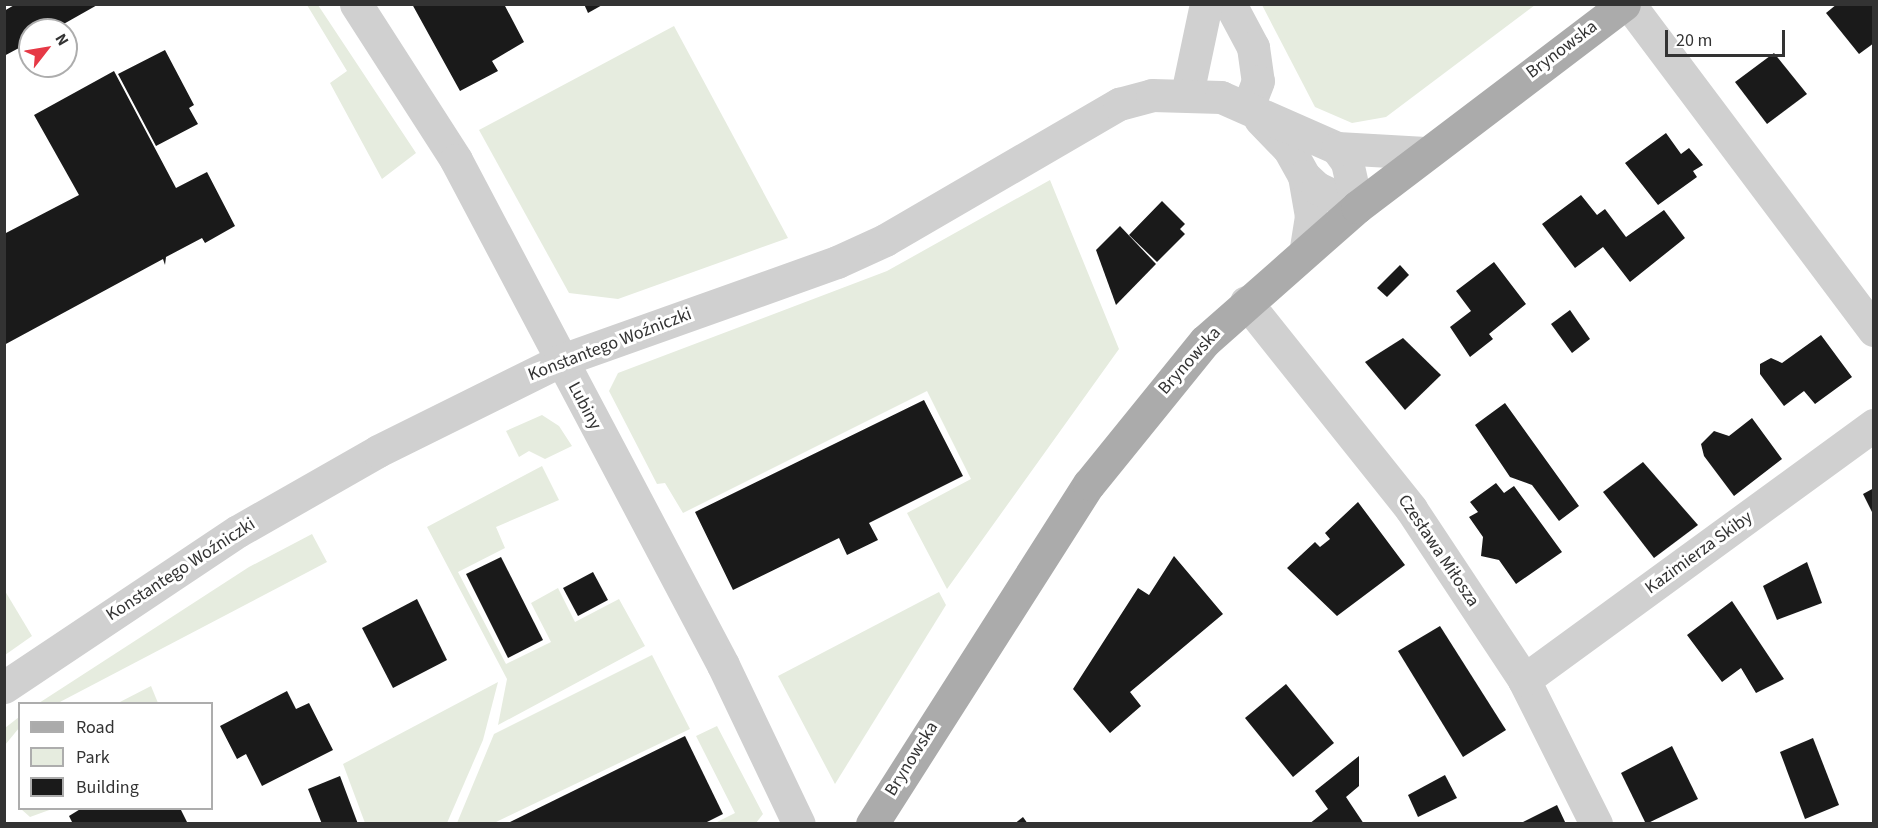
<!DOCTYPE html>
<html>
<head>
<meta charset="utf-8">
<style>
	body { margin:0 }
	#map { position:relative; width:1878px; height:828px; overflow:hidden; background:#fff; font-family:"Source Sans 3",sans-serif }
	div>[style] { position:absolute }
	[style*='--x'] { left:calc(var(--x)*1px); top:calc(var(--y)*1px); width:calc(var(--w)*1px); rotate:calc(var(--a)*1deg) }
	.green>* { inset:0; background:#e6ecdf }
	.building>* { inset:0; background:#1a1a1a }
	.minor>* { height:33px; margin:-16.5px; padding:0 16.5px; transform-origin:16.5px; border-radius:16.5px; background:#d0d0d0 }
	.major>* { height:33px; margin:-16.5px; padding:0 16.5px; transform-origin:16.5px; border-radius:16.5px; background:#ababab }
	span { translate:-50% -50%; white-space:nowrap; text-align:center; line-height:1.15; -webkit-text-stroke:6px #fff; paint-order:stroke }
	.street-label { font-size:18px; color:#333 }
	.frame { position:absolute; inset:0; border:6px solid #333; pointer-events:none }
	.legend { position:absolute; left:18px; top:702px; width:195px; height:108px; box-sizing:border-box; background:#fff; border:2px solid #adadad; margin:0; padding:8px 10px; list-style:none; font-size:18px; color:#333 }
	.legend li { display:flex; align-items:center; gap:12px; height:30px }
	.legend b { width:30px; border:2px solid #adadad }
	.north { position:absolute; left:18px; top:18px; width:60px; height:60px; box-sizing:border-box; background:#fff; border:2px solid #adadad; border-radius:50%; rotate:59deg; font-size:16px; font-weight:700; line-height:24px; text-align:center; color:#333 }
	.north::after { content:''; display:block; margin:auto; width:21px; height:27px; background:#e63946; clip-path:polygon(50% 0,100% 100%,50% 72%,0 100%) }
	.scale { position:absolute; left:1665px; top:30px; width:120px; height:27px; box-sizing:border-box; border:3px solid #333; border-top:0; padding-left:8px; font-size:18px; line-height:21px; white-space:nowrap; color:#333; -webkit-text-stroke:4px #fff; paint-order:stroke }
</style>
</head>
<body>
<div id="map">
	<div class="green">
		<div style="clip-path:polygon(307px 5px,318px 5px,416px 153px,382px 179px,330px 83px,347px 71px)"></div>
		<div style="clip-path:polygon(1262px 5px,1535px 5px,1386px 117px,1352px 123px,1315px 107px)"></div>
		<div style="clip-path:polygon(674px 26px,788px 238px,618px 299px,569px 293px,479px 130px)"></div>
		<div style="clip-path:polygon(1050px 180px,1119px 349px,947px 589px,907px 513px,971px 479px,927px 391px,683px 513px,665px 483px,657px 484px,609px 391px,618px 373px,887px 271px)"></div>
		<div style="clip-path:polygon(542px 415px,559px 426px,572px 446px,545px 459px,529px 451px,519px 457px,506px 431px)"></div>
		<div style="clip-path:polygon(542px 466px,559px 500px,496px 527px,505px 548px,458px 572px,506px 664px,551px 642px,531px 603px,558px 588px,575px 622px,619px 599px,645px 646px,498px 725px,507px 679px,427px 527px)"></div>
		<div style="clip-path:polygon(312px 534px,327px 562px,58px 703px,39px 703px,249px 567px)"></div>
		<div style="clip-path:polygon(5px 591px,32px 636px,5px 655px,4px 655px)"></div>
		<div style="clip-path:polygon(939px 592px,946px 605px,835px 784px,778px 676px)"></div>
		<div style="clip-path:polygon(652px 655px,690px 729px,494px 823px,457px 823px,494px 734px)"></div>
		<div style="clip-path:polygon(498px 682px,483px 740px,447px 823px,365px 823px,343px 764px)"></div>
		<div style="clip-path:polygon(151px 686px,158px 703px,118px 703px)"></div>
		<div style="clip-path:polygon(19px 717px,19px 728px,5px 745px,5px 728px)"></div>
		<div style="clip-path:polygon(717px 726px,763px 814px,756px 823px,715px 823px,735px 813px,696px 736px)"></div>
		<div style="clip-path:polygon(21px 809px,52px 809px,30px 817px)"></div>
	</div>
	<div class="building">
		<div style="clip-path:polygon(16px 4px,99px 4px,53px 30px,30px 30px,30px 42px,4px 56px,4px 11px)"></div>
		<div style="clip-path:polygon(412px 4px,504px 4px,524px 42px,492px 61px,498px 71px,460px 91px)"></div>
		<div style="clip-path:polygon(584px 4px,604px 4px,588px 13px)"></div>
		<div style="clip-path:polygon(1837px 4px,1874px 4px,1874px 43px,1859px 54px,1826px 13px)"></div>
		<div style="clip-path:polygon(165px 50px,194px 105px,189px 108px,198px 124px,156px 146px,118px 74px)"></div>
		<div style="clip-path:polygon(1774px 53px,1807px 94px,1767px 124px,1735px 82px)"></div>
		<div style="clip-path:polygon(114px 71px,176px 188px,207px 172px,235px 226px,205px 243px,202px 238px,166px 257px,165px 265px,163px 259px,4px 345px,4px 234px,79px 195px,34px 115px)"></div>
		<div style="clip-path:polygon(1666px 133px,1681px 154px,1689px 148px,1703px 165px,1693px 171px,1697px 177px,1658px 205px,1625px 163px)"></div>
		<div style="clip-path:polygon(1581px 195px,1597px 215px,1605px 209px,1626px 237px,1664px 210px,1685px 238px,1630px 282px,1603px 247px,1575px 268px,1542px 224px)"></div>
		<div style="clip-path:polygon(1162px 201px,1185px 224px,1180px 229px,1185px 234px,1157px 262px,1129px 235px)"></div>
		<div style="clip-path:polygon(1120px 226px,1156px 264px,1116px 305px,1096px 250px)"></div>
		<div style="clip-path:polygon(1494px 262px,1526px 304px,1489px 334px,1493px 339px,1470px 357px,1450px 327px,1471px 311px,1456px 291px)"></div>
		<div style="clip-path:polygon(1400px 265px,1409px 275px,1387px 297px,1377px 288px)"></div>
		<div style="clip-path:polygon(1570px 310px,1590px 339px,1572px 353px,1551px 324px)"></div>
		<div style="clip-path:polygon(1821px 335px,1852px 377px,1815px 404px,1804px 391px,1784px 406px,1760px 374px,1760px 364px,1771px 358px,1782px 363px)"></div>
		<div style="clip-path:polygon(1403px 338px,1441px 375px,1405px 410px,1365px 362px)"></div>
		<div style="clip-path:polygon(924px 400px,963px 476px,869px 523px,878px 540px,847px 555px,839px 538px,733px 590px,695px 512px)"></div>
		<div style="clip-path:polygon(1505px 403px,1579px 506px,1559px 521px,1532px 485px,1510px 477px,1475px 425px)"></div>
		<div style="clip-path:polygon(1752px 418px,1782px 459px,1734px 496px,1704px 456px,1701px 444px,1714px 431px,1729px 436px)"></div>
		<div style="clip-path:polygon(1643px 462px,1698px 525px,1654px 558px,1603px 492px)"></div>
		<div style="clip-path:polygon(1496px 483px,1504px 493px,1514px 486px,1562px 552px,1516px 584px,1499px 560px,1481px 556px,1483px 537px,1469px 517px,1478px 512px,1470px 502px)"></div>
		<div style="clip-path:polygon(1874px 488px,1874px 516px,1863px 494px)"></div>
		<div style="clip-path:polygon(1358px 502px,1405px 565px,1337px 616px,1287px 568px,1315px 542px,1320px 547px,1330px 539px,1325px 533px)"></div>
		<div style="clip-path:polygon(1174px 556px,1223px 614px,1130px 692px,1141px 706px,1110px 733px,1073px 689px,1138px 588px,1149px 595px)"></div>
		<div style="clip-path:polygon(501px 557px,543px 640px,508px 658px,466px 574px)"></div>
		<div style="clip-path:polygon(1807px 562px,1822px 603px,1777px 620px,1763px 586px)"></div>
		<div style="clip-path:polygon(593px 572px,608px 600px,578px 616px,563px 588px)"></div>
		<div style="clip-path:polygon(417px 599px,447px 660px,393px 688px,362px 628px)"></div>
		<div style="clip-path:polygon(1732px 601px,1784px 679px,1756px 693px,1741px 668px,1722px 682px,1687px 635px)"></div>
		<div style="clip-path:polygon(1440px 626px,1506px 730px,1463px 757px,1398px 651px)"></div>
		<div style="clip-path:polygon(1286px 684px,1334px 743px,1293px 777px,1245px 718px)"></div>
		<div style="clip-path:polygon(287px 691px,296px 709px,309px 703px,333px 750px,262px 786px,246px 754px,237px 759px,220px 726px)"></div>
		<div style="clip-path:polygon(685px 736px,723px 814px,703px 824px,506px 824px)"></div>
		<div style="clip-path:polygon(1813px 738px,1839px 805px,1805px 819px,1780px 752px)"></div>
		<div style="clip-path:polygon(1672px 746px,1698px 799px,1646px 824px,1621px 773px)"></div>
		<div style="clip-path:polygon(1359px 756px,1359px 786px,1346px 797px,1364px 824px,1309px 824px,1328px 809px,1315px 791px)"></div>
		<div style="clip-path:polygon(1445px 775px,1457px 798px,1418px 817px,1408px 795px)"></div>
		<div style="clip-path:polygon(340px 776px,358px 824px,322px 824px,308px 789px)"></div>
		<div style="clip-path:polygon(1557px 805px,1566px 824px,1519px 824px)"></div>
		<div style="clip-path:polygon(82px 808px,180px 808px,188px 824px,73px 824px,69px 816px)"></div>
		<div style="clip-path:polygon(1023px 817px,1028px 824px,1014px 824px)"></div>
	</div>
	<div class="minor">
		<div style="--x:356;--y:4;--w:185;--a:57.3"></div>
		<div style="--x:456;--y:160;--w:571;--a:62.13"></div>
		<div style="--x:723;--y:665;--w:176;--a:64.5"></div>
		<div style="--x:1230;--y:4;--w:49;--a:61.9"></div>
		<div style="--x:1253;--y:47;--w:34;--a:82"></div>
		<div style="--x:1258;--y:81;--w:28;--a:111"></div>
		<div style="--x:1629;--y:4;--w:408;--a:53.1"></div>
		<div style="--x:1187;--y:94;--w:92;--a:-78.1"></div>
		<div style="--x:1260;--y:119;--w:42;--a:46"></div>
		<div style="--x:1289;--y:149;--w:31;--a:61"></div>
		<div style="--x:1304;--y:176;--w:41;--a:80.1"></div>
		<div style="--x:1311;--y:216;--w:32;--a:99"></div>
		<div style="--x:1304;--y:176;--w:18;--a:43"></div>
		<div style="--x:1317;--y:188;--w:44;--a:25.4"></div>
		<div style="--x:1357;--y:207;--w:46;--a:-102.5"></div>
		<div style="--x:1347;--y:162;--w:17;--a:-126"></div>
		<div style="--x:1246;--y:302;--w:265;--a:51.4"></div>
		<div style="--x:1411;--y:509;--w:205;--a:56.5"></div>
		<div style="--x:1524;--y:680;--w:161;--a:63.4"></div>
		<div style="--x:1524;--y:680;--w:433;--a:-36.1"></div>
		<div style="--x:4;--y:687;--w:281;--a:-33.7"></div>
		<div style="--x:238;--y:531;--w:161;--a:-29.7"></div>
		<div style="--x:378;--y:451;--w:202;--a:-26.4"></div>
		<div style="--x:559;--y:361;--w:295;--a:-19.6"></div>
		<div style="--x:837;--y:262;--w:53;--a:-24.6"></div>
		<div style="--x:885;--y:240;--w:271;--a:-30.2"></div>
		<div style="--x:1119;--y:104;--w:34;--a:-15"></div>
		<div style="--x:1152;--y:95;--w:69;--a:1.7"></div>
		<div style="--x:1221;--y:97;--w:127;--a:23.7"></div>
		<div style="--x:1337;--y:148;--w:88;--a:3.3"></div>
	</div>
	<div class="major">
		<div style="--x:872;--y:824;--w:403;--a:-57.5"></div>
		<div style="--x:1089;--y:484;--w:184;--a:-51"></div>
		<div style="--x:1205;--y:341;--w:203;--a:-41.4"></div>
		<div style="--x:1357;--y:207;--w:335;--a:-37.2"></div>
	</div>
	<div class="street-label">
		<span style="left:1562px;top:50px;rotate:-37deg">Brynowska</span>
		<span style="left:610px;top:345px;rotate:-21deg">Konstantego Woźniczki</span>
		<span style="left:1190px;top:361px;rotate:-48deg">Brynowska</span>
		<span style="left:584px;top:406px;rotate:62deg">Lubiny</span>
		<span style="left:1438px;top:551px;rotate:56deg">Czesława Miłosza</span>
		<span style="left:1699px;top:553px;rotate:-36deg">Kazimierza Skiby</span>
		<span style="left:181px;top:570px;rotate:-33deg">Konstantego Woźniczki</span>
		<span style="left:912px;top:759px;rotate:-58deg">Brynowska</span>
	</div>
	<div class="frame"></div>
	<ul class="legend">
	<li><b style="height:8px;background:#ababab"></b>Road</li>
	<li><b style="height:16px;background:#e6ecdf"></b>Park</li>
	<li><b style="height:16px;background:#1a1a1a"></b>Building</li>
	</ul>
	<div class="north">N</div>
	<div class="scale">20 m</div>
</div>
</body>
</html>
